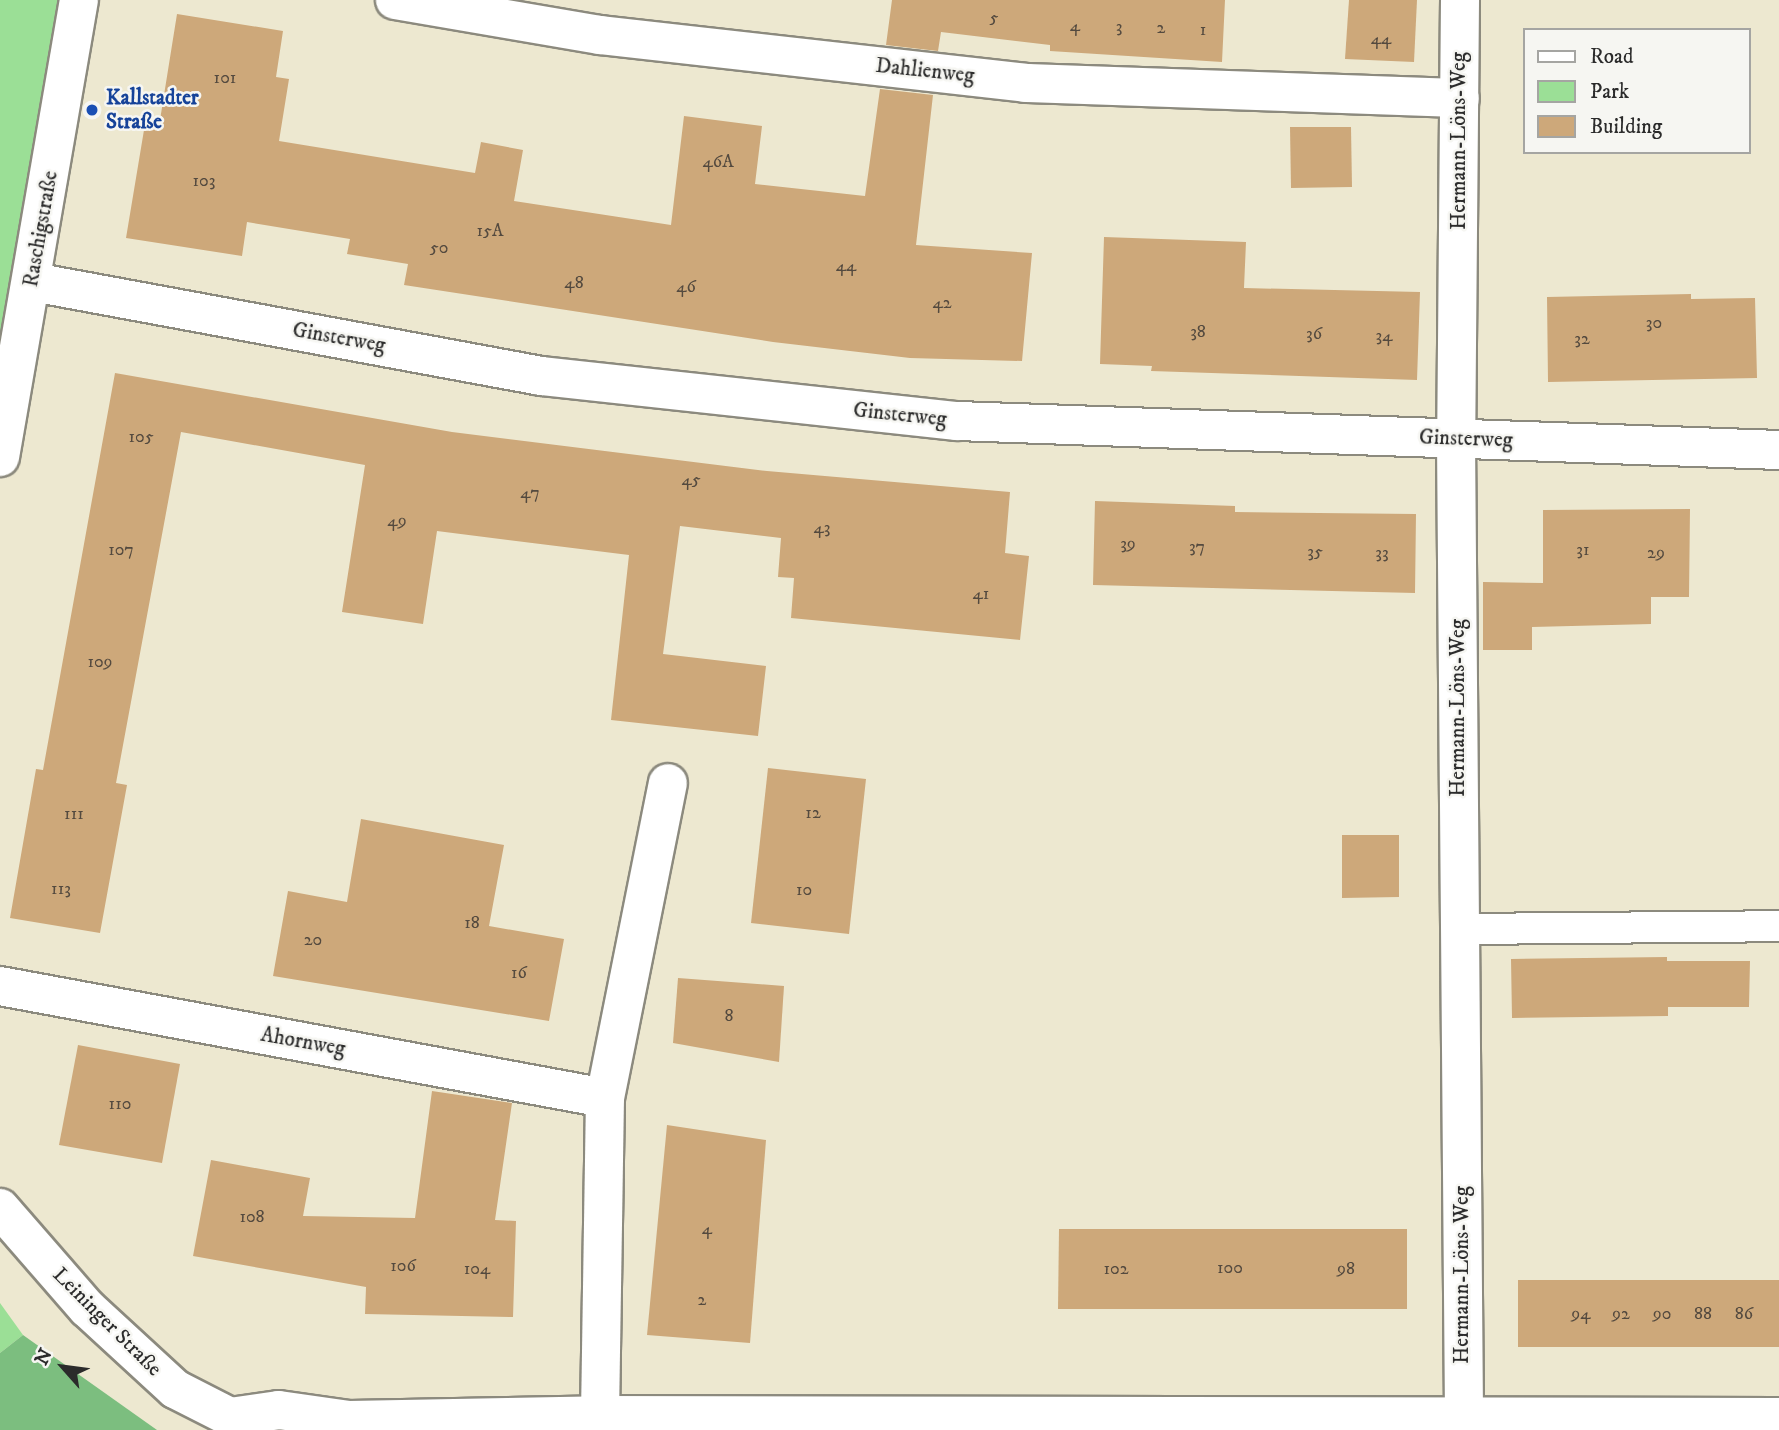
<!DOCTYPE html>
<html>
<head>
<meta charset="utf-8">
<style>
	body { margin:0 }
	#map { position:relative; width:1779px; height:1430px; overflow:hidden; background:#ede8d0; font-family:"IM FELL DW Pica",serif }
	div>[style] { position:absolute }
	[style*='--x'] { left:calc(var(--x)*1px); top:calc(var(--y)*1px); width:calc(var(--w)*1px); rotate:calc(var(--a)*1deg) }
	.green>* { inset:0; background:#9bdf96 }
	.forest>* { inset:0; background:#7cbe7f }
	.building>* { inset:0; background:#cda87a }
	.roads { filter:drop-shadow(2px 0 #8c8a7e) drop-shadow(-2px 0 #8c8a7e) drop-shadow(0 2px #8c8a7e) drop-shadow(0 -2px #8c8a7e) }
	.lane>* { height:30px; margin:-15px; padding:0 15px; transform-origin:15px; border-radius:15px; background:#fff }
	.street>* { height:38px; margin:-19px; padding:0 19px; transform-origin:19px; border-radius:19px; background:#fff }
	.secondary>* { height:38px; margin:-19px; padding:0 19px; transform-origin:19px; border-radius:19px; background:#fff }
	.dots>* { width:19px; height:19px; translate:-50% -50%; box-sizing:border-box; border:4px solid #f6f6f2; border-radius:50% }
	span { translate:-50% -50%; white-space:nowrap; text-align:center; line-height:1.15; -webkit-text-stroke:5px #f6f6f2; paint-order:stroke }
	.number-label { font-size:18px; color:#544a3f }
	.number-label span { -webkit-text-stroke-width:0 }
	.street-label { font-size:21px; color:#2b2b2b }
	.transit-label { font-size:21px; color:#164399; font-weight:700 }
	.left { translate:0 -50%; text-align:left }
	.legend { position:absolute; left:1523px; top:28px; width:228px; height:126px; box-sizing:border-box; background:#f6f6f2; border:2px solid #a5a5a2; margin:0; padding:9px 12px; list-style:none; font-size:21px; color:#2b2b2b }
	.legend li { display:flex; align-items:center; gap:14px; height:35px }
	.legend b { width:35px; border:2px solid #a5a5a2 }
	.north { position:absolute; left:28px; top:1332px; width:70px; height:70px; -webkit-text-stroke:5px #f6f6f2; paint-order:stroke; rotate:298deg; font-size:19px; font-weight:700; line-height:28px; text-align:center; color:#2b2b2b }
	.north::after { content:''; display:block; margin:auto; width:24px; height:32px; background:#2b2b2b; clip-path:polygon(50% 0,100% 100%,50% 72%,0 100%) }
</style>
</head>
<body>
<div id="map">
	<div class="green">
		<div style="clip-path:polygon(0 0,79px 0,0 457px)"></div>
		<div style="clip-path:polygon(0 1303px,23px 1335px,0 1353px)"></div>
	</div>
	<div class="forest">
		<div style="clip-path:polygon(23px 1335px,157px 1430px,0 1430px,0 1353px)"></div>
	</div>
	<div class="building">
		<div style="clip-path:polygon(892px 0,1225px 0,1222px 62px,1050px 51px,1050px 45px,941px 32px,938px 51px,886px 45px)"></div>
		<div style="clip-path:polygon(1349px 0,1417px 0,1414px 62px,1345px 59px)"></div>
		<div style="clip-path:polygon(177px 14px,283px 31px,276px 77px,289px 79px,279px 141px,475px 173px,481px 142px,523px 150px,514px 201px,671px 225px,684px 116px,762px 126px,755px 184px,865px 196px,880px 89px,933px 95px,916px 245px,1032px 253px,1022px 361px,910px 358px,773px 342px,404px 285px,408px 264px,347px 254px,350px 239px,247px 222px,242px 256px,126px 238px,146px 118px,160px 120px)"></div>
		<div style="clip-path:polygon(1290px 127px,1351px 127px,1352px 187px,1291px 188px)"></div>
		<div style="clip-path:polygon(1104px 237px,1246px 242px,1244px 288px,1420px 292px,1417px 380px,1151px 371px,1152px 366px,1100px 364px)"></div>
		<div style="clip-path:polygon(1691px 294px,1691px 299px,1755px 298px,1757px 378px,1548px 382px,1547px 297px)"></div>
		<div style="clip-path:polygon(115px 373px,452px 432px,767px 471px,1010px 492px,1005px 553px,1029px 556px,1020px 640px,791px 618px,794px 578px,778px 577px,781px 538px,680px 526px,663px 654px,766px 666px,758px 736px,611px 720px,629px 555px,437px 531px,423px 624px,342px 612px,365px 465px,181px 432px,116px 783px,127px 785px,100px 933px,10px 918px,36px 769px,43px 770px)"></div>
		<div style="clip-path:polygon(1095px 501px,1235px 506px,1235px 512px,1416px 514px,1415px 593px,1093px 585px)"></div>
		<div style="clip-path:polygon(1690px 509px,1689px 597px,1651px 597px,1651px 624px,1532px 627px,1532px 650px,1483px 650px,1483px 582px,1543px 583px,1543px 510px)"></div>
		<div style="clip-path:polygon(768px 768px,866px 779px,849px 934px,751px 923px)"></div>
		<div style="clip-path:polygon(361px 819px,504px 845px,489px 926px,564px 939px,549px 1021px,273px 976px,288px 891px,347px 902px)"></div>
		<div style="clip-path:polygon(1342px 835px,1399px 835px,1399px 897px,1342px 898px)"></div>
		<div style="clip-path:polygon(1667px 957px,1667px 961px,1750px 961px,1749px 1007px,1668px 1007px,1668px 1016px,1512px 1018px,1511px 959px)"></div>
		<div style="clip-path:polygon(678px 978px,784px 986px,779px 1062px,673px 1043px)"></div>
		<div style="clip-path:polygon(78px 1045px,180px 1064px,162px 1163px,59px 1145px)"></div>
		<div style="clip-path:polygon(432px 1091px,512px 1103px,495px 1220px,516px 1221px,513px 1317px,365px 1314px,366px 1287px,193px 1256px,211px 1160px,310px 1178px,303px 1216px,415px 1218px)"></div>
		<div style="clip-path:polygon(667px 1125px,766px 1140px,750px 1343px,647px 1335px)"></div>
		<div style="clip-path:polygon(1059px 1229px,1407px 1229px,1407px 1309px,1058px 1309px)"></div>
		<div style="clip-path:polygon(1518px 1280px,1779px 1280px,1779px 1347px,1518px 1347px)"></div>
	</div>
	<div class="roads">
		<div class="lane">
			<div style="--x:1460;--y:929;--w:319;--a:-0.5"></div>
		</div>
		<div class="street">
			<div style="--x:395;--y:0;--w:208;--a:9.7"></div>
			<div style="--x:600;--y:35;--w:428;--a:6.4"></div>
			<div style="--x:1025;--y:83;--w:435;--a:2"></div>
			<div style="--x:1460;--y:0;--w:439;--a:90.5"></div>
			<div style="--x:1456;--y:439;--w:977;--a:89.53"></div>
			<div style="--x:33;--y:282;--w:517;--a:10.48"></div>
			<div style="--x:541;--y:376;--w:418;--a:6.2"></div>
			<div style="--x:957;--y:421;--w:823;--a:2.02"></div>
			<div style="--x:0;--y:986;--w:615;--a:10.49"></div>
			<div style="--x:600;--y:1415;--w:317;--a:-89.1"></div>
			<div style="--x:605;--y:1098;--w:321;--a:-78.7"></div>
		</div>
		<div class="secondary">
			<div style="--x:0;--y:457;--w:464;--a:-80.2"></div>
			<div style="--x:0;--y:1208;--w:133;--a:49"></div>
			<div style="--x:87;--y:1308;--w:120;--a:42.6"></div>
			<div style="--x:175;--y:1389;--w:62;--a:27"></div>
			<div style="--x:230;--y:1417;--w:18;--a:45"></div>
			<div style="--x:230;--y:1417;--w:49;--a:-8.1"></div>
			<div style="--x:279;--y:1410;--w:71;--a:8.1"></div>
			<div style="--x:349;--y:1420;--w:251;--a:-1.1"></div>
			<div style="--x:600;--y:1415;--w:1179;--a:0.1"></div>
		</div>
	</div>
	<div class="dots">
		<div style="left:92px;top:110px;background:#1a4fb4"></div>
	</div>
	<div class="number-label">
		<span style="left:994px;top:18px">5</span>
		<span style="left:1075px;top:26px">4</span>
		<span style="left:1119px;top:27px">3</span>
		<span style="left:1161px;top:28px">2</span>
		<span style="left:1203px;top:30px">1</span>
		<span style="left:1381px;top:39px">44</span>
		<span style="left:225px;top:78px">101</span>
		<span style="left:718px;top:162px">46A</span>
		<span style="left:204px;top:181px">103</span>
		<span style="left:490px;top:231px">15A</span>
		<span style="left:439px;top:248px">50</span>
		<span style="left:846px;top:266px">44</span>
		<span style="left:574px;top:283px">48</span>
		<span style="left:686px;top:287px">46</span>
		<span style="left:942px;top:303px">42</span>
		<span style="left:1654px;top:323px">30</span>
		<span style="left:1198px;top:332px">38</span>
		<span style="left:1314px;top:334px">36</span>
		<span style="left:1384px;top:336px">34</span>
		<span style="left:1582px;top:339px">32</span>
		<span style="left:141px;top:437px">105</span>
		<span style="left:691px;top:480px">45</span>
		<span style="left:530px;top:493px">47</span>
		<span style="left:397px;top:521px">49</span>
		<span style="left:822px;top:528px">43</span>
		<span style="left:1128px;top:544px">39</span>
		<span style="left:1197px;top:547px">37</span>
		<span style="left:121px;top:550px">107</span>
		<span style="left:1583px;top:550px">31</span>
		<span style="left:1315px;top:552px">35</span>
		<span style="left:1382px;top:553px">33</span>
		<span style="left:1656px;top:553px">29</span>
		<span style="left:981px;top:594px">41</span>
		<span style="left:100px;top:662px">109</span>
		<span style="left:813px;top:813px">12</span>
		<span style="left:74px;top:814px">111</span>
		<span style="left:61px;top:889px">113</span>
		<span style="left:804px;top:890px">10</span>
		<span style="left:472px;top:923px">18</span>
		<span style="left:313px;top:940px">20</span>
		<span style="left:519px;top:973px">16</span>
		<span style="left:729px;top:1016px">8</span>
		<span style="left:120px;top:1104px">110</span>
		<span style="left:252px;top:1217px">108</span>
		<span style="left:707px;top:1229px">4</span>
		<span style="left:403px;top:1266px">106</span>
		<span style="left:1230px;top:1268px">100</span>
		<span style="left:477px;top:1269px">104</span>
		<span style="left:1116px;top:1269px">102</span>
		<span style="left:1346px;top:1269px">98</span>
		<span style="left:702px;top:1300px">2</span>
		<span style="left:1581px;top:1314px">94</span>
		<span style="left:1621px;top:1314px">92</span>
		<span style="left:1662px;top:1314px">90</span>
		<span style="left:1703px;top:1314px">88</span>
		<span style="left:1744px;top:1314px">86</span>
	</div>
	<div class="street-label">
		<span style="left:925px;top:71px;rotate:6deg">Dahlienweg</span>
		<span style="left:1459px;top:141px;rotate:-90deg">Hermann-Löns-Weg</span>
		<span style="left:41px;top:229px;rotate:-80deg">Raschigstraße</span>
		<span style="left:339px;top:338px;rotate:10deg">Ginsterweg</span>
		<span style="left:900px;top:415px;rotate:6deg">Ginsterweg</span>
		<span style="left:1466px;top:439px;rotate:2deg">Ginsterweg</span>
		<span style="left:1458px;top:708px;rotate:-90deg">Hermann-Löns-Weg</span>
		<span style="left:303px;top:1042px;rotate:10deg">Ahornweg</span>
		<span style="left:1462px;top:1275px;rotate:-90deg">Hermann-Löns-Weg</span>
		<span style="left:107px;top:1322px;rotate:45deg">Leininger Straße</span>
	</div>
	<div class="transit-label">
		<span class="left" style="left:106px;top:110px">Kallstadter<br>Straße</span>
	</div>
	<ul class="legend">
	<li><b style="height:9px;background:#fff"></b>Road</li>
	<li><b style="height:19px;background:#9bdf96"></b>Park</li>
	<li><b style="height:19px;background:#cda87a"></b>Building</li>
	</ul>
	<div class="north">N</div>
</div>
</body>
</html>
